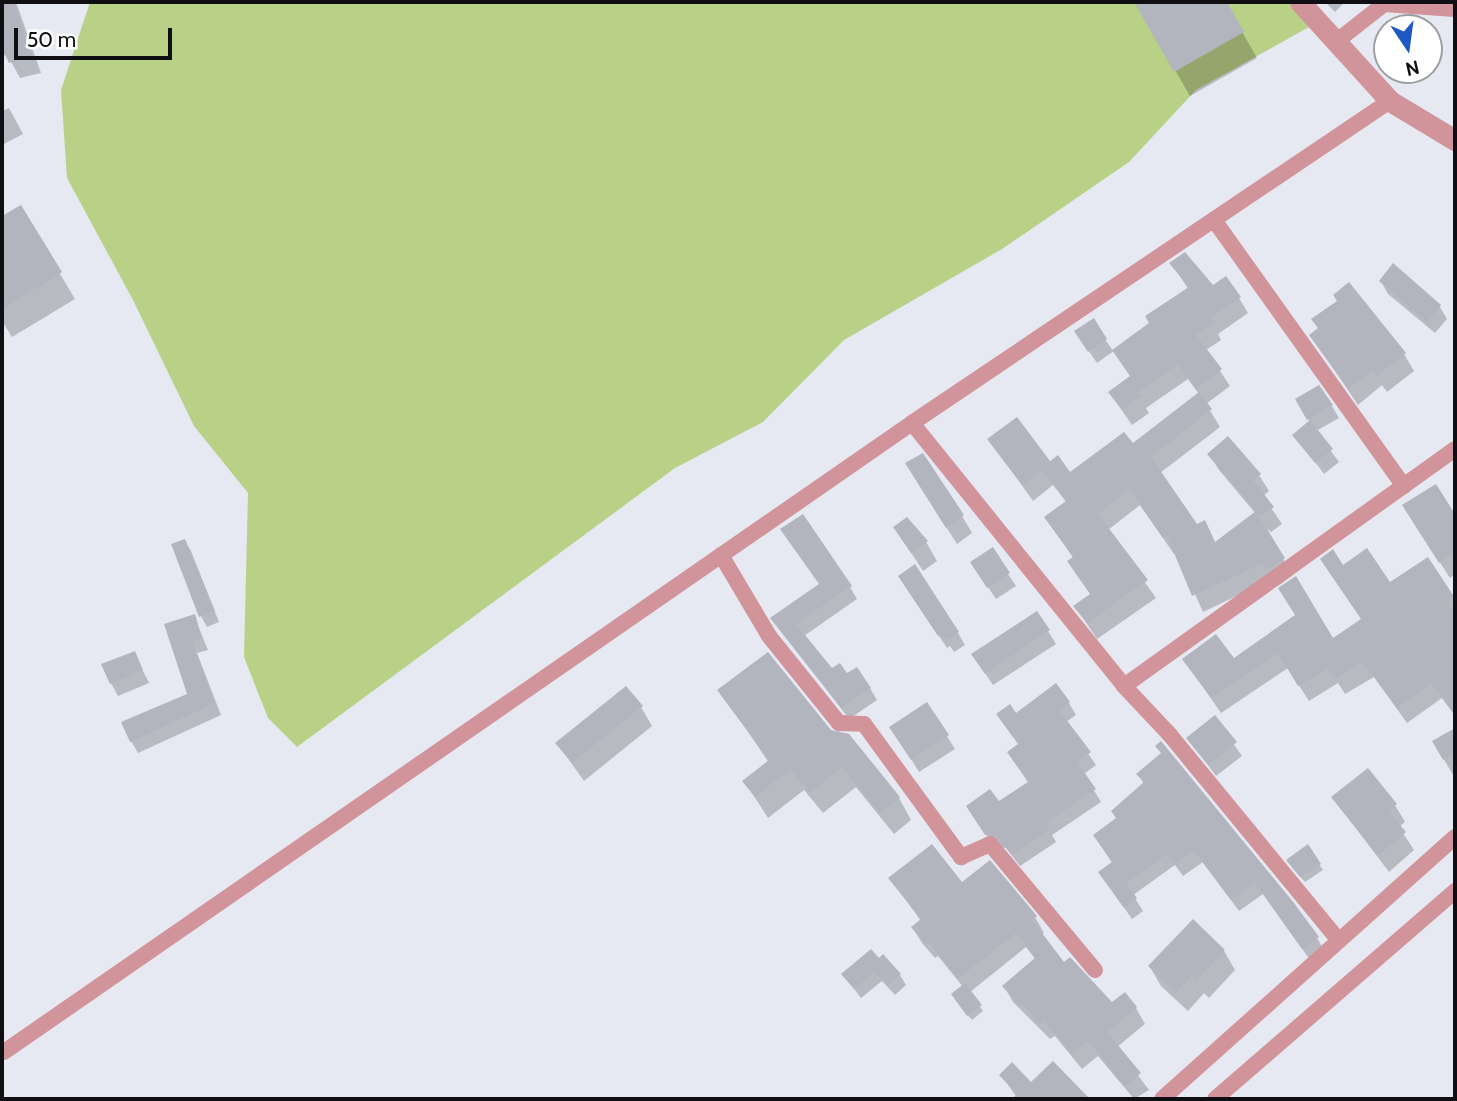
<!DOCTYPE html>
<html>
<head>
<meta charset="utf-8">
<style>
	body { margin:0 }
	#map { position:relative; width:1457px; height:1101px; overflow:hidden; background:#e6e9f2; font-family:Cabin,sans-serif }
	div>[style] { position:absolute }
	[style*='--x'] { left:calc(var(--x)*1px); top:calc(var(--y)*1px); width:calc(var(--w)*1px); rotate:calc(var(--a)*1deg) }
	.green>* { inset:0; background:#b9d087 }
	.shadow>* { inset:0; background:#0003 }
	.building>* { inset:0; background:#b3b5be }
	.minor>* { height:16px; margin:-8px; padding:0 8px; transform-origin:8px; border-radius:8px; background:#d1949a }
	.tertiary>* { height:21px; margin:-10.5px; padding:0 10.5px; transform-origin:10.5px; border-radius:10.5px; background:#d1949a }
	span { translate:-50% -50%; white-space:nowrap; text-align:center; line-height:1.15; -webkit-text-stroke:5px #fff; paint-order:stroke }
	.frame { position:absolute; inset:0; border:4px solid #0f0f13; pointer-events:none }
	.north { position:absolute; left:1373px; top:14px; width:70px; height:70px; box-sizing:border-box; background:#fff; border:2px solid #9f9fa1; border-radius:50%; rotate:167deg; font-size:19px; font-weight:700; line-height:28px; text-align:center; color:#0f0f13 }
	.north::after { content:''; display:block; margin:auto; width:24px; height:32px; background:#1d58c5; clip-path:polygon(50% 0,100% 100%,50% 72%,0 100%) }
	.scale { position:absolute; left:14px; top:28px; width:158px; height:32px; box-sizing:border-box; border:4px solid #0f0f13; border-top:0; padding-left:9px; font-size:21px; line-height:24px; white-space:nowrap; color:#0f0f13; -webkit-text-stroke:5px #fff; paint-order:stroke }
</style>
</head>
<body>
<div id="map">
	<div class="green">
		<div style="clip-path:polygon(90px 2px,1297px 2px,1318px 22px,1196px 90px,1129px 162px,1002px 249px,844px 340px,763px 422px,675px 468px,297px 747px,268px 718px,244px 657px,248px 493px,194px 426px,133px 300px,67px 178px,61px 90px)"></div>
	</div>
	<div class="shadow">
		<div style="clip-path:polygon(2px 2px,16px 2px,41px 73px,20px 78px,7px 54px,2px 57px)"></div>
		<div style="clip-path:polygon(1141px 2px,1225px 2px,1257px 58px,1190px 96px,1137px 4px)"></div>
		<div style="clip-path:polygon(1325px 2px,1345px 2px,1335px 12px)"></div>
		<div style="clip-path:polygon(9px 108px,23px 134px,2px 145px,2px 111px)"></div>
		<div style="clip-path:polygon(20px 207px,75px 299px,12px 337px,2px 321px,2px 218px)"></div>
		<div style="clip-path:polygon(1171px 263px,1212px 288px,1239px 298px,1248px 313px,1218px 334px,1221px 340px,1206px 350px,1230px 386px,1206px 404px,1220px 427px,1160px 473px,1196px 526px,1216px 544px,1256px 514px,1219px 470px,1209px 454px,1259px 475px,1269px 491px,1263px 496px,1282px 524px,1271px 532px,1263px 526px,1293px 575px,1278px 586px,1274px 578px,1203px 612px,1176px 552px,1174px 554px,1140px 505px,1108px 530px,1156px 598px,1097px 639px,1075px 606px,1091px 595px,1069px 562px,1074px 559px,1046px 517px,1067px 503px,1053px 485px,1033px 501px,989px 439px,1070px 475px,1132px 446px,1199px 394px,1188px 379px,1146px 408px,1149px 413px,1132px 425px,1110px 393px,1131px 377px,1114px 351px,1097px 363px,1084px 344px,1093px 321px,1113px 351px,1151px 324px,1189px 290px)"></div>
		<div style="clip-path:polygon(1381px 281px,1440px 307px,1447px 319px,1435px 333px,1388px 294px)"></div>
		<div style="clip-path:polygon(1338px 302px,1404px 354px,1414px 371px,1387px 392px,1382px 385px,1358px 405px,1311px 335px,1319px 330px)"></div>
		<div style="clip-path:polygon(1297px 400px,1332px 406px,1339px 418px,1316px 431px,1339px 462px,1324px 474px,1295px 435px,1310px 422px)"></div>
		<div style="clip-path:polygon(917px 481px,962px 516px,972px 533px,957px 544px)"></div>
		<div style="clip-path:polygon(1435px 486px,1455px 518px,1455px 574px,1450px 578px,1414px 522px)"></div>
		<div style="clip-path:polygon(895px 528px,926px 542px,937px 561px,923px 571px)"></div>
		<div style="clip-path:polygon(184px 541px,191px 551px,219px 622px,207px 627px,201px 616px)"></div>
		<div style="clip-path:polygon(1322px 559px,1389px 584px,1427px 560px,1455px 602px,1455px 716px,1442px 698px,1407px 723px,1374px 677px,1345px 694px,1338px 683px,1309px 701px,1288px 668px,1221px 713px,1184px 659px,1233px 660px,1333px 640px,1362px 620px)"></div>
		<div style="clip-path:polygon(1008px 574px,1016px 586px,996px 599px,980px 575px)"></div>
		<div style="clip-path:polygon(820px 585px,850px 587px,857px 599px,804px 636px,832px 671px,870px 688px,877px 700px,849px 719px,773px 618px)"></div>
		<div style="clip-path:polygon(907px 588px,958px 633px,965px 645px,954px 652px,950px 646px,947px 648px)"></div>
		<div style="clip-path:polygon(1037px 613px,1056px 644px,993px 685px,981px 667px)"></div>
		<div style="clip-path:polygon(194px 616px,208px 650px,197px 653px,221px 715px,138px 753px,131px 741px,190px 695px,166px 625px)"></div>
		<div style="clip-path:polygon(134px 653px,149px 683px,118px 696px,111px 683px)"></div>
		<div style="clip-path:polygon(720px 690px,899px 798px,911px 820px,894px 834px,856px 787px,823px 813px,804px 790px,768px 818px,745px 782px,769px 763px)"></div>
		<div style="clip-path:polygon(1069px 703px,1076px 715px,1066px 722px,1096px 765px,1084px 774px,1101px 802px,1052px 835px,1056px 842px,1020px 866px,1006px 848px,994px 846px,975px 818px,1029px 783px,1019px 745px,1016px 715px)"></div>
		<div style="clip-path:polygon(927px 704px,955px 749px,919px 772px,899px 739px)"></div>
		<div style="clip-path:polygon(641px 707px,652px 726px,584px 781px,557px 743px)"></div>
		<div style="clip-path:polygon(1215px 718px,1242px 756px,1216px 776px,1188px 738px)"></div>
		<div style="clip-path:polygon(1455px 730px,1455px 774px,1453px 775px,1434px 742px)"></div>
		<div style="clip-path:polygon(1138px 774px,1317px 938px,1324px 950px,1310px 960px,1263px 894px,1239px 911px,1203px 862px,1183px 876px,1175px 865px,1133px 895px,1143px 911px,1132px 919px,1100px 873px,1113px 864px,1095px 836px,1117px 819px,1144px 784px)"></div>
		<div style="clip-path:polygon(1333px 798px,1395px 805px,1405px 822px,1399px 827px,1414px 850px,1389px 872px)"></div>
		<div style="clip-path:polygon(1308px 847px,1323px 870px,1305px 882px,1291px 866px)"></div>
		<div style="clip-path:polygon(890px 878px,962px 884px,1035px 917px,1044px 933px,1041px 935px,1064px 964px,1112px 1004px,1125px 994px,1136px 1008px,1145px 1024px,1117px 1047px,1149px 1090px,1134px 1099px,1098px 1056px,1082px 1069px,1055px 1036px,1050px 1039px,1013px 1002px,1004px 986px,1036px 960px,1026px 947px,970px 992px,983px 1011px,972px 1020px,956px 1000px,963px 987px,938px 956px,935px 958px,922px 943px,913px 928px,921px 921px)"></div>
		<div style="clip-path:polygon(1224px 951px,1235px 970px,1209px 998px,1204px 993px,1188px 1011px,1161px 986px,1150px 967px)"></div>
		<div style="clip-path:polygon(879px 961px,900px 975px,906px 985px,895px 995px,882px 981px,861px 998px,843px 974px)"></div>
		<div style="clip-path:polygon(1053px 1063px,1087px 1099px,1018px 1099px,1001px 1075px,1031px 1084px)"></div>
	</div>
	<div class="building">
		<div style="clip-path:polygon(2px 2px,14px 2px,33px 57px,9px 63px,2px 48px)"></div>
		<div style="clip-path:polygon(1134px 2px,1227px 2px,1244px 32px,1174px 72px)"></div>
		<div style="clip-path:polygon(21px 205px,62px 272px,2px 309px,2px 216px)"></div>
		<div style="clip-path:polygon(1185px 252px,1213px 285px,1226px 276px,1241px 297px,1210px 318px,1214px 323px,1196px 335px,1222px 369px,1196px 389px,1178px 364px,1138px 392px,1141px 396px,1122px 410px,1108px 392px,1130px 376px,1112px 350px,1149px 323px,1145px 316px,1189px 287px,1169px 263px)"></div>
		<div style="clip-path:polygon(1393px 263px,1441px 305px,1427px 322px,1379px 281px)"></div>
		<div style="clip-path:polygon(1349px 282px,1406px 353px,1377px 376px,1372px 370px,1348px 389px,1309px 335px,1318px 328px,1311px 319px,1337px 301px,1333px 295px)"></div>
		<div style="clip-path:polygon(1094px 318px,1107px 339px,1088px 352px,1074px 331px)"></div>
		<div style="clip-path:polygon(1319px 385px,1333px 405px,1307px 420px,1295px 399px)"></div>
		<div style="clip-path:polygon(1199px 392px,1212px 409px,1151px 457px,1197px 524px,1205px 520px,1215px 542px,1256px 511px,1207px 454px,1228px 436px,1261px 474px,1253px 480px,1274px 507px,1260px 516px,1257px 513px,1285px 558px,1268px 570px,1263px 563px,1192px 596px,1167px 536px,1163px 538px,1129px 489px,1098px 514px,1148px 580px,1087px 623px,1073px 606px,1090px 594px,1067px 561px,1073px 557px,1044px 517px,1066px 501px,1043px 470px,1022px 485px,987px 439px,1017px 417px,1050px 461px,1058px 455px,1070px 472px,1124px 432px,1133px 443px)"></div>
		<div style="clip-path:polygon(1310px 420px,1333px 449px,1315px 463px,1292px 435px)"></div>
		<div style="clip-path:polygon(923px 453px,964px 515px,946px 528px,905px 463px)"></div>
		<div style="clip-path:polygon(1436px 484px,1455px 514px,1455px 552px,1439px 563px,1402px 505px)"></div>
		<div style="clip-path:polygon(803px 514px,852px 586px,796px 624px,832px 668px,840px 663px,847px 673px,857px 667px,871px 688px,841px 708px,770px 618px,819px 584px,780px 529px)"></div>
		<div style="clip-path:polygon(907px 517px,928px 541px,911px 553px,893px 527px)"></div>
		<div style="clip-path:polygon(185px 539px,215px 611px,199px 617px,171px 544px)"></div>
		<div style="clip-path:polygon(993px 547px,1010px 573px,987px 588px,970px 562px)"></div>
		<div style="clip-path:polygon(1367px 548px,1390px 582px,1428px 557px,1455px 598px,1447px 602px,1455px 612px,1455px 715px,1431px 683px,1397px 708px,1363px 662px,1335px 679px,1328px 669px,1298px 686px,1278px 653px,1211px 698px,1182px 659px,1216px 634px,1234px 658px,1295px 615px,1278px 588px,1296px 576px,1333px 638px,1361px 619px,1320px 559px,1333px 549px,1343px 565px)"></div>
		<div style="clip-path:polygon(915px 564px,959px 632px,946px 640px,941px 634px,938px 636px,898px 576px)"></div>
		<div style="clip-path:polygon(1037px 611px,1050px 630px,985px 674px,971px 654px)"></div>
		<div style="clip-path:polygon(195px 614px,202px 638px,192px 641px,215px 703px,130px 742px,121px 722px,187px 694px,164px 624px)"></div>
		<div style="clip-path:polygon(135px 651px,143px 670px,110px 684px,101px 664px)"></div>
		<div style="clip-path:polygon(768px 652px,831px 730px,849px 734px,900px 797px,880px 813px,842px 767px,810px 793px,790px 769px,755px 797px,742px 781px,769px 760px,717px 690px)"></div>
		<div style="clip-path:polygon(1056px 683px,1070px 702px,1059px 710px,1091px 752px,1077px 762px,1096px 789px,1046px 823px,1050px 829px,1012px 855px,997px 837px,985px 835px,966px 806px,990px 789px,999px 801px,1028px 782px,1007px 752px,1018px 744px,996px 714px,1010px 704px,1016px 713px)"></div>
		<div style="clip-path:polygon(626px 686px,643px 706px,572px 763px,555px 743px)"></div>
		<div style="clip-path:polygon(927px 702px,949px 735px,911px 760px,889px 727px)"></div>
		<div style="clip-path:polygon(1215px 715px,1237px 742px,1208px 765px,1186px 738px)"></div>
		<div style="clip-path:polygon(1455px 728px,1455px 753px,1443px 760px,1432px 741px)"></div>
		<div style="clip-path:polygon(1161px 741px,1294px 903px,1319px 937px,1302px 949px,1255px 883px,1231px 900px,1194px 851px,1174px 865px,1167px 854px,1126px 883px,1137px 898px,1124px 908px,1098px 872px,1112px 862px,1093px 835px,1116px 818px,1111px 811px,1144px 782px,1136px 774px,1161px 753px,1155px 746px)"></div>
		<div style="clip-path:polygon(1368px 768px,1397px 804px,1388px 811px,1406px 832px,1378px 856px,1331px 797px)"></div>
		<div style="clip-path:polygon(932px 844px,962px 882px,990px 860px,1037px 916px,1032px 920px,1064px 962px,1070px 957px,1112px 1002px,1125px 992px,1137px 1007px,1107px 1032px,1141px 1073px,1125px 1086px,1088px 1041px,1072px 1054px,1044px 1021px,1040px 1024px,1022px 1003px,1019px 1005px,1002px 986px,1035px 958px,1016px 933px,958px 979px,928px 941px,925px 944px,911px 927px,921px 919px,888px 878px)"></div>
		<div style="clip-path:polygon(1308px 844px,1321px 864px,1300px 877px,1286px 860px)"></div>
		<div style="clip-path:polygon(1193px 919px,1225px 950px,1197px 980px,1192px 975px,1176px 993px,1148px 966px)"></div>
		<div style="clip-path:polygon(871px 949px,879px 958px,883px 954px,901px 974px,888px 985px,875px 972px,854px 989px,841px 974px)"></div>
		<div style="clip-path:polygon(965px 983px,982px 1005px,967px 1016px,951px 994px)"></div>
		<div style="clip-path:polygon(1053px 1061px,1090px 1099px,1012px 1099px,1017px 1094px,999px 1075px,1012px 1062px,1031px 1082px)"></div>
	</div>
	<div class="minor">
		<div style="--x:1337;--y:41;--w:60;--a:-38.2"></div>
		<div style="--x:1384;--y:4;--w:71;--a:4"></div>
		<div style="--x:1214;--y:220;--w:327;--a:54.5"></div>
		<div style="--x:912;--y:423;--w:338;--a:51.1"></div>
		<div style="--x:1124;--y:686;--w:67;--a:46.8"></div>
		<div style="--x:1170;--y:735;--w:266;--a:50.6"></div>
		<div style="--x:721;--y:555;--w:94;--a:59.3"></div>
		<div style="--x:769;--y:636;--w:112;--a:51.2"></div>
		<div style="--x:839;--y:723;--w:25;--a:2"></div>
		<div style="--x:864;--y:724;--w:165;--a:53.9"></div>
		<div style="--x:961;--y:857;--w:32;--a:-24"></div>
		<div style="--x:990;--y:844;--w:164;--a:50.2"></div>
		<div style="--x:1124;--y:686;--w:407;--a:-35.6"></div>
		<div style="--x:4;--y:1052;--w:1105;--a:-34.71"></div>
		<div style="--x:912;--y:423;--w:576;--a:-33.97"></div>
		<div style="--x:1162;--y:1099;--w:393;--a:-41.8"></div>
		<div style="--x:1215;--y:1099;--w:318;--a:-40.9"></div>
	</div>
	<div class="tertiary">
		<div style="--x:1300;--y:2;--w:134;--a:47.7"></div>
		<div style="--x:1390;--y:101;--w:76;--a:31"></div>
	</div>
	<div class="frame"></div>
	<div class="north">N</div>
	<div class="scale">50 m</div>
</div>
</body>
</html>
